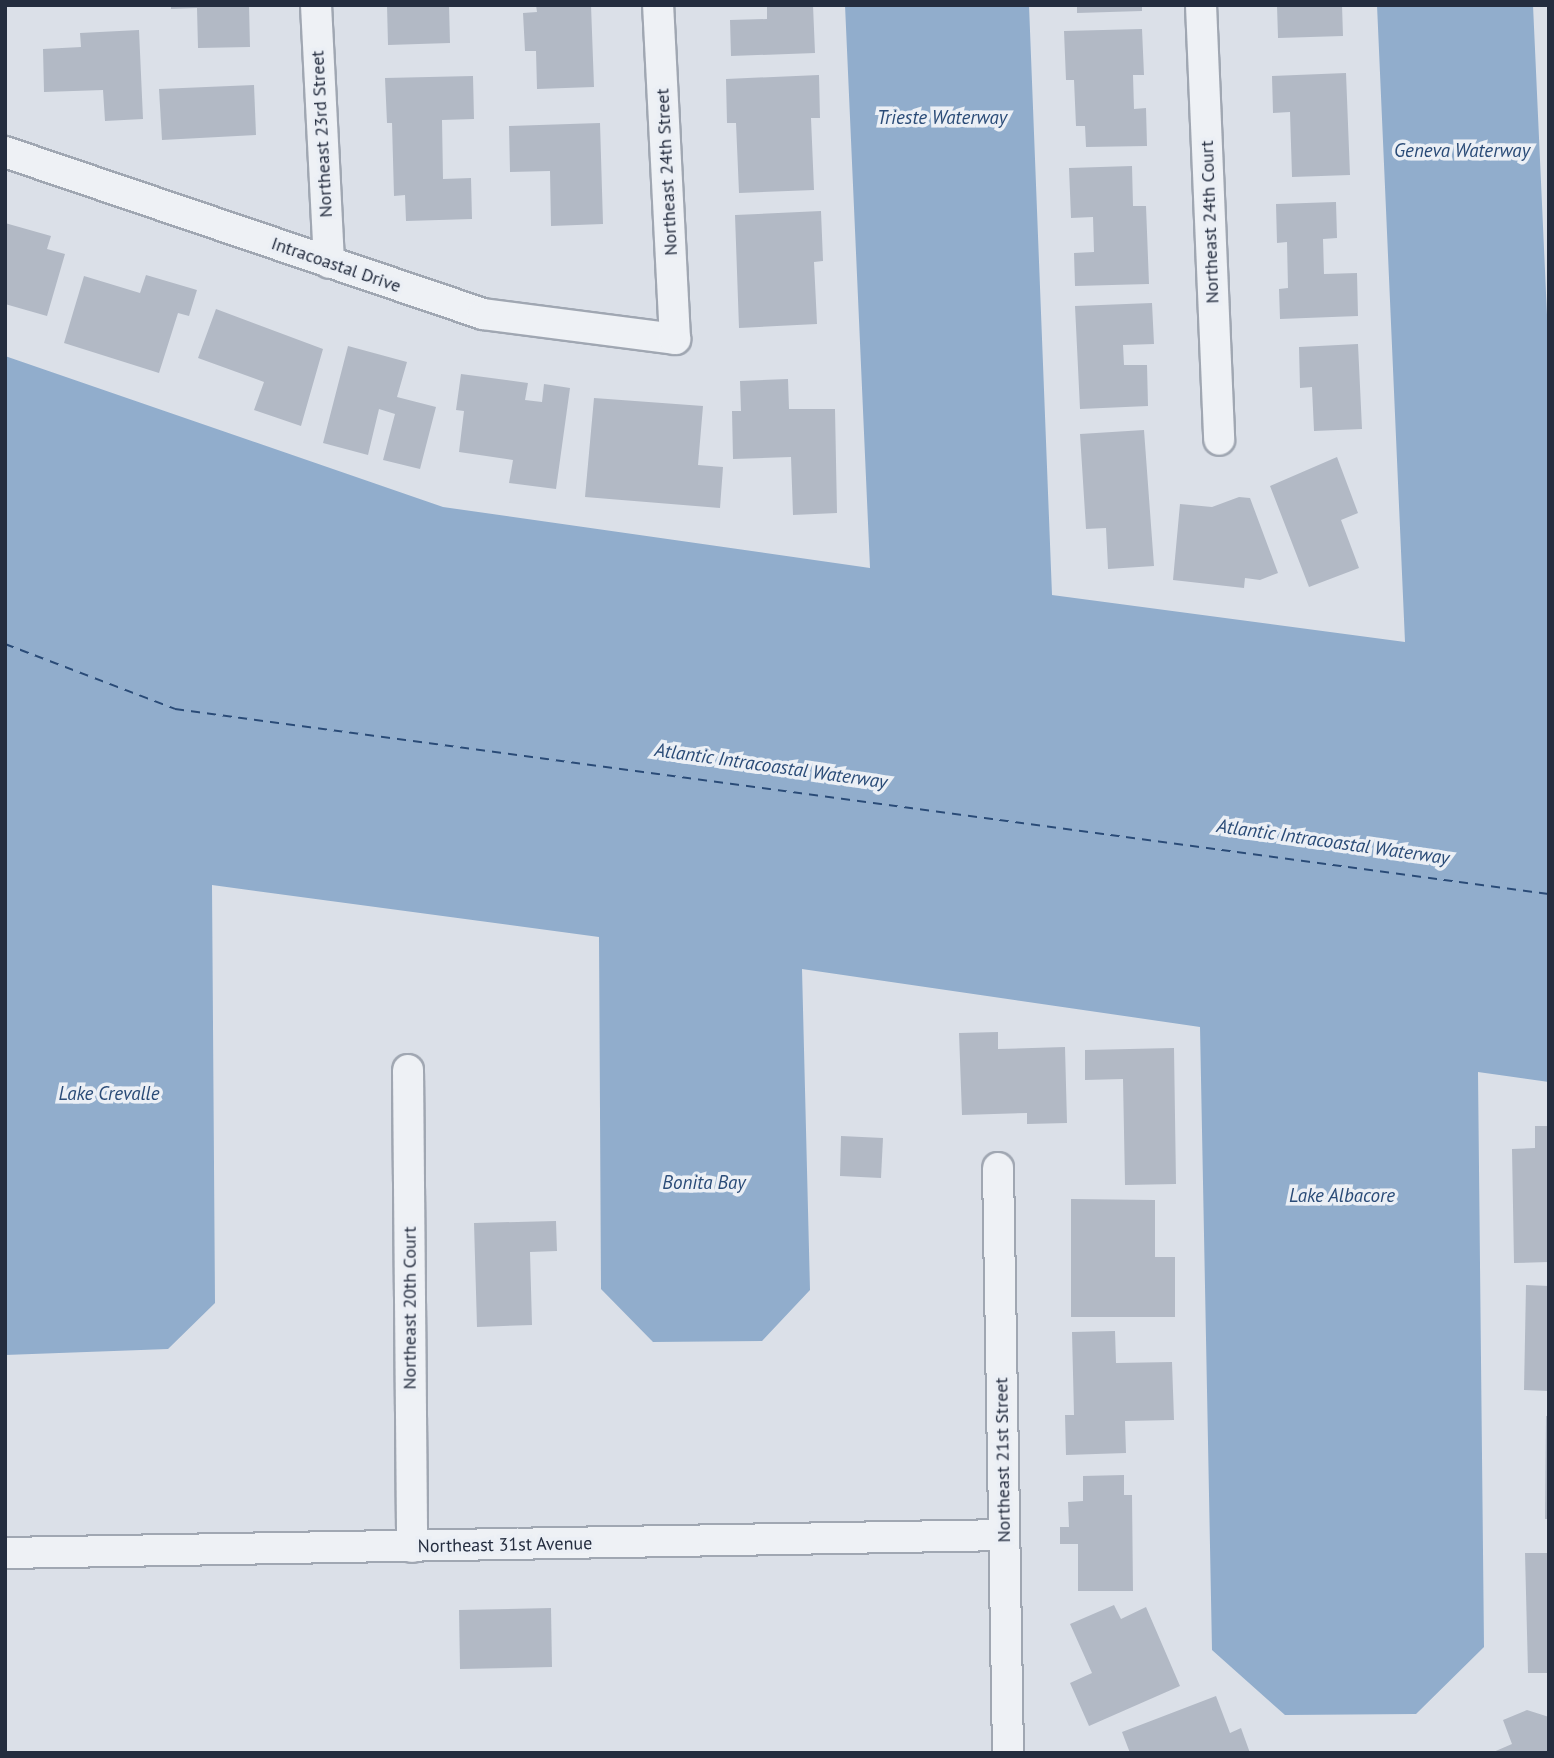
<!DOCTYPE html>
<html>
<head>
<meta charset="utf-8">
<style>
	body { margin:0 }
	#map { position:relative; width:1554px; height:1758px; overflow:hidden; background:#dbe0e8; font-family:"PT Sans",sans-serif }
	div>[style] { position:absolute }
	[style*='--x'] { left:calc(var(--x)*1px); top:calc(var(--y)*1px); width:calc(var(--w)*1px); rotate:calc(var(--a)*1deg) }
	.water>* { inset:0; background:#91adcc }
	.ferry>* { height:2px; margin-top:-1px; transform-origin:0; background:repeating-linear-gradient(90deg,#2a4b77 0 9px,transparent 0 16px) }
	.building>* { inset:0; background:#b2b9c5 }
	.roads { filter:drop-shadow(2px 0 #a0a7b2) drop-shadow(-2px 0 #a0a7b2) drop-shadow(0 2px #a0a7b2) drop-shadow(0 -2px #a0a7b2) }
	.street>* { height:30px; margin:-15px; padding:0 15px; transform-origin:15px; border-radius:15px; background:#eef1f5 }
	span { translate:-50% -50%; white-space:nowrap; text-align:center; line-height:1.15; -webkit-text-stroke:7px #ebeff5; paint-order:stroke }
	.street-label { font-size:18px; color:#242d3f }
	.water-label { font-size:19px; color:#2a4b77; font-style:italic }
	.frame { position:absolute; inset:0; border:7px solid #242d3f; pointer-events:none }
</style>
</head>
<body>
<div id="map">
	<div class="water">
		<div style="clip-path:polygon(845px 5px,1029px 5px,1052px 595px,1405px 642px,1377px 5px,1533px 5px,1549px 359px,1549px 1082px,1478px 1072px,1484px 1647px,1416px 1714px,1285px 1715px,1212px 1650px,1200px 1027px,802px 969px,810px 1290px,762px 1341px,653px 1342px,601px 1289px,599px 937px,212px 885px,215px 1303px,168px 1349px,5px 1355px,5px 356px,443px 507px,870px 568px)"></div>
	</div>
	<div class="ferry">
		<div style="--x:5;--y:644;--w:182;--a:20.9"></div>
		<div style="--x:175;--y:709;--w:1386;--a:7.67"></div>
	</div>
	<div class="building">
		<div style="clip-path:polygon(171px 5px,249px 5px,250px 47px,198px 48px,197px 8px,171px 9px)"></div>
		<div style="clip-path:polygon(387px 5px,449px 5px,450px 43px,388px 45px)"></div>
		<div style="clip-path:polygon(536px 5px,591px 5px,594px 87px,537px 89px,536px 51px,525px 51px,523px 13px,537px 12px)"></div>
		<div style="clip-path:polygon(767px 5px,813px 5px,815px 53px,731px 56px,730px 20px,767px 19px)"></div>
		<div style="clip-path:polygon(1077px 5px,1142px 5px,1142px 11px,1077px 13px)"></div>
		<div style="clip-path:polygon(1277px 5px,1342px 5px,1343px 36px,1278px 38px)"></div>
		<div style="clip-path:polygon(1142px 29px,1144px 75px,1133px 75px,1134px 109px,1146px 108px,1147px 146px,1086px 147px,1085px 126px,1076px 126px,1074px 80px,1066px 80px,1064px 31px)"></div>
		<div style="clip-path:polygon(139px 30px,143px 119px,105px 121px,103px 90px,44px 92px,43px 49px,81px 47px,80px 33px)"></div>
		<div style="clip-path:polygon(1346px 73px,1350px 175px,1292px 177px,1290px 112px,1273px 113px,1272px 76px)"></div>
		<div style="clip-path:polygon(819px 75px,820px 118px,811px 118px,814px 190px,739px 193px,736px 123px,727px 123px,726px 79px)"></div>
		<div style="clip-path:polygon(473px 76px,474px 119px,442px 120px,443px 179px,471px 178px,472px 219px,406px 221px,405px 195px,394px 196px,392px 123px,387px 123px,385px 78px)"></div>
		<div style="clip-path:polygon(254px 85px,256px 135px,162px 140px,159px 89px)"></div>
		<div style="clip-path:polygon(600px 123px,603px 224px,551px 226px,550px 171px,510px 172px,509px 126px)"></div>
		<div style="clip-path:polygon(1132px 166px,1133px 206px,1146px 206px,1149px 284px,1075px 286px,1074px 253px,1094px 252px,1093px 217px,1071px 218px,1069px 168px)"></div>
		<div style="clip-path:polygon(1336px 202px,1337px 238px,1323px 239px,1324px 274px,1357px 273px,1358px 316px,1280px 319px,1279px 289px,1288px 288px,1287px 242px,1277px 243px,1276px 204px)"></div>
		<div style="clip-path:polygon(821px 211px,823px 261px,814px 262px,817px 324px,739px 328px,735px 215px)"></div>
		<div style="clip-path:polygon(5px 223px,51px 236px,47px 249px,65px 254px,47px 316px,5px 304px)"></div>
		<div style="clip-path:polygon(146px 275px,197px 290px,189px 316px,178px 313px,159px 373px,64px 343px,84px 276px,140px 293px)"></div>
		<div style="clip-path:polygon(1152px 303px,1154px 344px,1123px 345px,1124px 365px,1147px 365px,1148px 406px,1080px 409px,1075px 306px)"></div>
		<div style="clip-path:polygon(216px 309px,323px 349px,301px 426px,254px 410px,264px 382px,198px 358px)"></div>
		<div style="clip-path:polygon(1358px 344px,1362px 429px,1314px 431px,1312px 387px,1300px 388px,1299px 347px)"></div>
		<div style="clip-path:polygon(348px 346px,407px 362px,397px 397px,436px 407px,420px 469px,383px 460px,395px 414px,379px 409px,368px 455px,323px 443px)"></div>
		<div style="clip-path:polygon(461px 374px,528px 383px,525px 400px,542px 402px,544px 384px,570px 388px,556px 489px,509px 483px,513px 460px,459px 452px,464px 411px,456px 410px)"></div>
		<div style="clip-path:polygon(788px 379px,789px 409px,835px 409px,837px 513px,793px 515px,791px 457px,733px 459px,732px 411px,741px 411px,740px 381px)"></div>
		<div style="clip-path:polygon(594px 398px,703px 406px,698px 465px,723px 467px,720px 508px,585px 497px)"></div>
		<div style="clip-path:polygon(1144px 430px,1154px 566px,1108px 569px,1106px 528px,1086px 529px,1080px 434px)"></div>
		<div style="clip-path:polygon(1337px 457px,1358px 513px,1341px 520px,1359px 568px,1309px 587px,1270px 486px)"></div>
		<div style="clip-path:polygon(1239px 497px,1250px 498px,1278px 573px,1260px 580px,1245px 578px,1244px 588px,1173px 580px,1180px 504px,1212px 507px)"></div>
		<div style="clip-path:polygon(998px 1032px,998px 1049px,1065px 1047px,1067px 1123px,1027px 1124px,1027px 1113px,962px 1115px,959px 1033px)"></div>
		<div style="clip-path:polygon(1174px 1048px,1176px 1184px,1125px 1185px,1123px 1079px,1085px 1080px,1085px 1050px)"></div>
		<div style="clip-path:polygon(1535px 1126px,1549px 1126px,1549px 1262px,1514px 1263px,1512px 1149px,1535px 1148px)"></div>
		<div style="clip-path:polygon(841px 1136px,883px 1138px,881px 1178px,840px 1176px)"></div>
		<div style="clip-path:polygon(1071px 1199px,1155px 1200px,1155px 1257px,1175px 1257px,1175px 1317px,1071px 1317px)"></div>
		<div style="clip-path:polygon(556px 1221px,557px 1251px,530px 1252px,532px 1325px,477px 1327px,474px 1223px)"></div>
		<div style="clip-path:polygon(1526px 1285px,1549px 1286px,1549px 1391px,1524px 1390px)"></div>
		<div style="clip-path:polygon(1115px 1331px,1116px 1363px,1172px 1362px,1174px 1420px,1125px 1421px,1126px 1453px,1066px 1455px,1065px 1415px,1074px 1415px,1072px 1332px)"></div>
		<div style="clip-path:polygon(1546px 1416px,1549px 1416px,1549px 1519px,1545px 1519px)"></div>
		<div style="clip-path:polygon(1124px 1475px,1124px 1495px,1132px 1495px,1133px 1591px,1078px 1591px,1078px 1544px,1060px 1544px,1060px 1527px,1069px 1527px,1068px 1502px,1083px 1501px,1083px 1476px)"></div>
		<div style="clip-path:polygon(1525px 1553px,1549px 1553px,1549px 1673px,1528px 1673px)"></div>
		<div style="clip-path:polygon(1114px 1605px,1121px 1619px,1146px 1607px,1180px 1686px,1089px 1726px,1070px 1683px,1092px 1673px,1070px 1624px)"></div>
		<div style="clip-path:polygon(551px 1608px,552px 1667px,460px 1669px,459px 1610px)"></div>
		<div style="clip-path:polygon(1216px 1696px,1230px 1733px,1241px 1728px,1250px 1753px,1130px 1753px,1122px 1732px)"></div>
		<div style="clip-path:polygon(1527px 1710px,1549px 1717px,1549px 1753px,1491px 1753px,1512px 1744px,1503px 1720px)"></div>
	</div>
	<div class="roads">
		<div class="street">
			<div style="--x:316;--y:5;--w:258;--a:87.1"></div>
			<div style="--x:1201;--y:5;--w:435;--a:87.6"></div>
			<div style="--x:5;--y:152;--w:505;--a:18.72"></div>
			<div style="--x:483;--y:314;--w:194;--a:7.4"></div>
			<div style="--x:675;--y:339;--w:334;--a:-92.9"></div>
			<div style="--x:408;--y:1070;--w:477;--a:89.5"></div>
			<div style="--x:998;--y:1168;--w:585;--a:89.02"></div>
			<div style="--x:5;--y:1553;--w:999;--a:-1.03"></div>
		</div>
	</div>
	<div class="street-label">
		<span style="left:322px;top:134px;rotate:-93deg">Northeast 23rd Street</span>
		<span style="left:667px;top:172px;rotate:-93deg">Northeast 24th Street</span>
		<span style="left:1210px;top:222px;rotate:-92deg">Northeast 24th Court</span>
		<span style="left:336px;top:265px;rotate:19deg">Intracoastal Drive</span>
		<span style="left:410px;top:1308px;rotate:-90deg">Northeast 20th Court</span>
		<span style="left:1003px;top:1460px;rotate:-91deg">Northeast 21st Street</span>
		<span style="left:505px;top:1545px;rotate:-1deg">Northeast 31st Avenue</span>
	</div>
	<div class="water-label">
		<span style="left:942px;top:118px">Trieste Waterway</span>
		<span style="left:1462px;top:151px">Geneva Waterway</span>
		<span style="left:771px;top:766px;rotate:8deg">Atlantic Intracoastal Waterway</span>
		<span style="left:1333px;top:842px;rotate:8deg">Atlantic Intracoastal Waterway</span>
		<span style="left:109px;top:1094px">Lake Crevalle</span>
		<span style="left:704px;top:1183px">Bonita Bay</span>
		<span style="left:1342px;top:1196px">Lake Albacore</span>
	</div>
	<div class="frame"></div>
</div>
</body>
</html>
